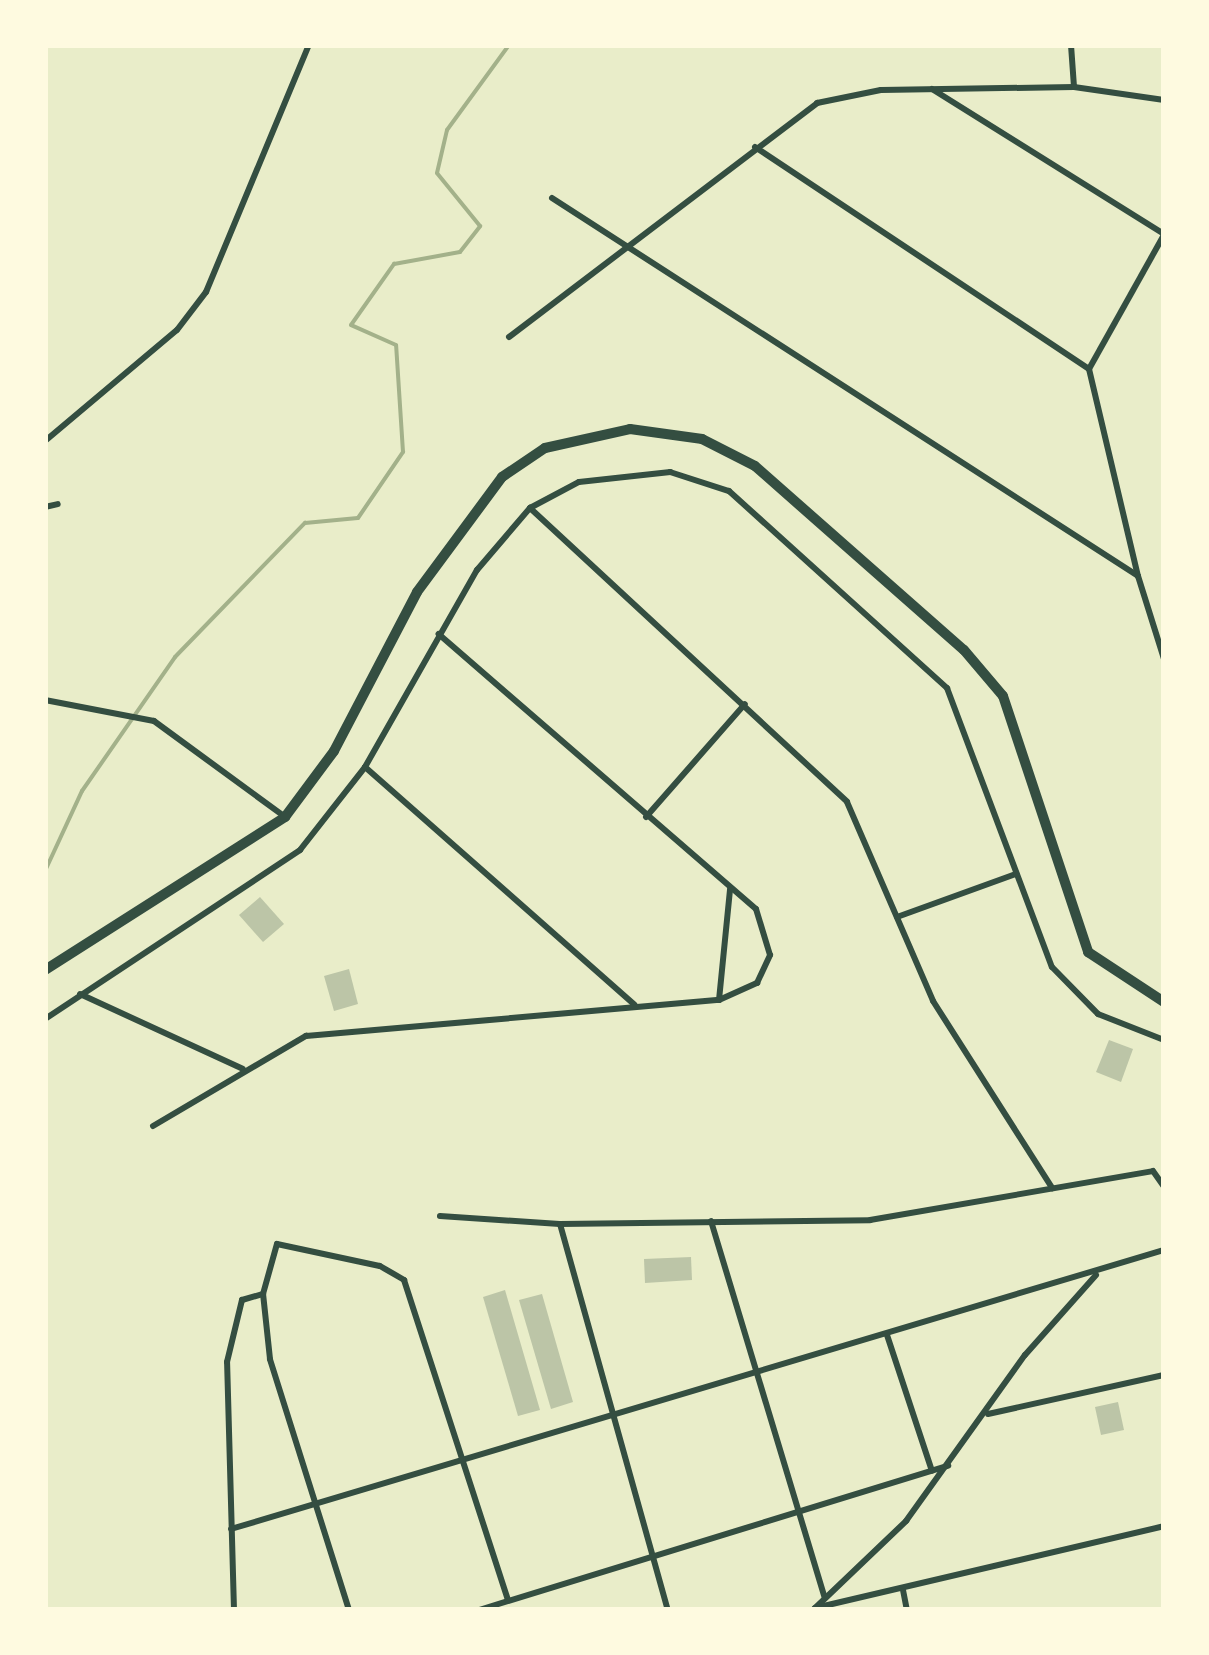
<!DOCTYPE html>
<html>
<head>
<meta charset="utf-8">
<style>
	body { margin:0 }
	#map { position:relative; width:1209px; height:1655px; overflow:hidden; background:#e9edc9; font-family:Rubik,sans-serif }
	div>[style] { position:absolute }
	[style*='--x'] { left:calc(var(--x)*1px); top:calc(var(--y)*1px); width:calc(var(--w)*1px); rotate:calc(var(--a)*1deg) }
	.stream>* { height:4px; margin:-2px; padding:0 2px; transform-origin:2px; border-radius:2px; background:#a3b18a }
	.building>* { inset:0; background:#bcc5a7 }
	.minor>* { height:6px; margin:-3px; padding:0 3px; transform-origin:3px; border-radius:3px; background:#344e41 }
	.trunk>* { height:10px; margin:-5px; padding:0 5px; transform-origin:5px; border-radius:5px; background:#344e41 }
	span { translate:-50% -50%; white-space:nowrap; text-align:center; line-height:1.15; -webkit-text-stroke:8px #fefae0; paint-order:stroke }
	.frame { position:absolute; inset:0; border:48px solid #fefae0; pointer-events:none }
</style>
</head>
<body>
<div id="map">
	<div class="stream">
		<div style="--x:45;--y:871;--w:88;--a:-65.2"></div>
		<div style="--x:82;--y:791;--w:163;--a:-55.2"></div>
		<div style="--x:175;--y:657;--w:187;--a:-45.9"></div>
		<div style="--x:305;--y:523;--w:53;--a:-5.4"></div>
		<div style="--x:358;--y:518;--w:80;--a:-55.7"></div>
		<div style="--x:403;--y:452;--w:107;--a:-93.7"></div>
		<div style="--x:396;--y:345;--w:49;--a:-156"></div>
		<div style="--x:351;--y:325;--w:75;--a:-54.8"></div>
		<div style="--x:394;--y:264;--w:67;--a:-10.3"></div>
		<div style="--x:460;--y:252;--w:33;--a:-52"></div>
		<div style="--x:480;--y:226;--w:68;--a:-129.1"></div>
		<div style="--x:437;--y:173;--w:44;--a:-76.9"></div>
		<div style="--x:447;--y:130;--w:105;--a:-53.9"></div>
	</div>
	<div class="building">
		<div style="clip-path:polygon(260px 897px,284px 924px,263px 942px,239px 915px)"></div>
		<div style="clip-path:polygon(349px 969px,358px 1004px,334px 1011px,324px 976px)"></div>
		<div style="clip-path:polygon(1109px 1040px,1133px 1049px,1121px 1082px,1096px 1072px)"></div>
		<div style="clip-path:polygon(691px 1257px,692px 1280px,645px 1283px,644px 1259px)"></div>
		<div style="clip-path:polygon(505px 1290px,540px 1410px,518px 1416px,483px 1297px)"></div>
		<div style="clip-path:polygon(542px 1294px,573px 1402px,551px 1409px,519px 1300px)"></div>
		<div style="clip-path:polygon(1118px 1402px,1124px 1430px,1101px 1435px,1095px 1407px)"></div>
	</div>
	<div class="minor">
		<div style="--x:1071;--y:45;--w:42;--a:85.9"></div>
		<div style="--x:932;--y:89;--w:274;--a:32"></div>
		<div style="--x:755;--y:147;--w:401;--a:33.6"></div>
		<div style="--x:1089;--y:369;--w:213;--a:76.7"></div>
		<div style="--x:552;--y:198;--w:697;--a:32.82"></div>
		<div style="--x:1138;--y:576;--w:87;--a:72.6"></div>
		<div style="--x:509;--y:337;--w:387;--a:-37.2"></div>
		<div style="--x:817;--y:103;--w:65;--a:-11.5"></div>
		<div style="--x:881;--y:90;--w:193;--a:-0.9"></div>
		<div style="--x:1074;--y:87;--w:91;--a:8.2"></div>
		<div style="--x:1089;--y:369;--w:154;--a:-60.8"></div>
		<div style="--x:45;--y:441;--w:172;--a:-40.1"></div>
		<div style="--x:177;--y:330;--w:48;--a:-52.7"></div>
		<div style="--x:206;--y:292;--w:268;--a:-67.4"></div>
		<div style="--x:45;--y:507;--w:13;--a:-13"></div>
		<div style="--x:530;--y:508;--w:432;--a:42.8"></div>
		<div style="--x:847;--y:802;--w:217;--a:66.6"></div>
		<div style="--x:933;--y:1001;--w:222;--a:57.5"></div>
		<div style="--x:45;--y:700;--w:111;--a:10.9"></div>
		<div style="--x:154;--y:721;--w:162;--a:36.2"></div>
		<div style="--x:365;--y:767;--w:359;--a:41.4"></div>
		<div style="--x:646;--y:817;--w:150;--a:-48.8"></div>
		<div style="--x:897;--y:917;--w:127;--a:-19.9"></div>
		<div style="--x:80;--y:994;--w:179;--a:24.7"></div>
		<div style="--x:719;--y:1000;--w:112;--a:-84.3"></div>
		<div style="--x:45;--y:1019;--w:306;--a:-33.5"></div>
		<div style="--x:300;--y:850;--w:105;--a:-51.9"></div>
		<div style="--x:365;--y:767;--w:227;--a:-60.4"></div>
		<div style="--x:477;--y:570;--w:82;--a:-49.5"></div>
		<div style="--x:530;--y:508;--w:55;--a:-28"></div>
		<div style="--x:579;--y:482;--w:92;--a:-6.3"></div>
		<div style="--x:670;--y:472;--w:62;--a:17.9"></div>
		<div style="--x:729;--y:491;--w:294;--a:42.1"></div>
		<div style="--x:947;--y:688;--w:298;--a:69.4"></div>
		<div style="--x:1052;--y:967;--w:66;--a:45.6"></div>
		<div style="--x:1098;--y:1014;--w:71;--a:21.5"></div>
		<div style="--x:153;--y:1126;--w:178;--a:-30.5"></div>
		<div style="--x:306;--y:1036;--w:415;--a:-5"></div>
		<div style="--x:719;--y:1000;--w:42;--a:-24.1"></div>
		<div style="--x:757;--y:983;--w:31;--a:-65"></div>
		<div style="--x:770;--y:955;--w:48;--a:-106.9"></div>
		<div style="--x:756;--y:909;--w:420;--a:-139.1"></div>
		<div style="--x:440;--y:1216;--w:120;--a:3.8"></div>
		<div style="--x:560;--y:1224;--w:310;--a:-0.7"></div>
		<div style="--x:870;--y:1220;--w:287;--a:-9.8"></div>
		<div style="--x:1153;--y:1171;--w:19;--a:55"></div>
		<div style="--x:711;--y:1221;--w:392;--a:73.2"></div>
		<div style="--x:560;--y:1224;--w:401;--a:74.4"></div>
		<div style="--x:887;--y:1335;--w:143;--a:71.7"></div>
		<div style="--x:988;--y:1414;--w:180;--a:-12.5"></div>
		<div style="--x:231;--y:1529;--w:974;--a:-16.65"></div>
		<div style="--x:903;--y:1590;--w:20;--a:79"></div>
		<div style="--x:815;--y:1608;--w:359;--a:-13.2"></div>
		<div style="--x:234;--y:1610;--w:248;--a:-91.6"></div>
		<div style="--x:227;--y:1362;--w:64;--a:-76.4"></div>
		<div style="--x:242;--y:1300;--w:22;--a:-16"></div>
		<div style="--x:349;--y:1610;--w:263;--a:-107.5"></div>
		<div style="--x:270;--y:1359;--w:65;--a:-96.1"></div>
		<div style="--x:263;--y:1294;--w:52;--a:-74.4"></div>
		<div style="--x:277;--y:1244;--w:105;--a:12.1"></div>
		<div style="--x:380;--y:1266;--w:28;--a:30"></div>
		<div style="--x:404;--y:1280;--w:337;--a:72"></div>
		<div style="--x:479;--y:1610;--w:491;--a:-17.1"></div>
		<div style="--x:813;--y:1610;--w:129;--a:-43.7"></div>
		<div style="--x:906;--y:1521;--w:204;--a:-54.4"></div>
		<div style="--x:1025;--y:1355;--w:107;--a:-48.4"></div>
	</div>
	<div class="trunk">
		<div style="--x:45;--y:970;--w:285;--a:-32.5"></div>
		<div style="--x:285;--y:817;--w:82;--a:-53.4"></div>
		<div style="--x:334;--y:751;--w:179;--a:-62.4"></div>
		<div style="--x:417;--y:592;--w:143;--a:-53.5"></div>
		<div style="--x:502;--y:477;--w:52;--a:-34"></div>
		<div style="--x:545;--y:448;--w:87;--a:-12.6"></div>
		<div style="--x:630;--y:429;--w:73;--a:7.9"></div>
		<div style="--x:702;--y:439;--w:59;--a:27"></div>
		<div style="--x:755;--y:466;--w:278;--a:41.4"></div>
		<div style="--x:964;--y:650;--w:60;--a:49.7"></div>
		<div style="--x:1003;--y:696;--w:270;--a:71.6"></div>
		<div style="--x:1088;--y:952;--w:91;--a:33.3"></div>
	</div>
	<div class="frame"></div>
</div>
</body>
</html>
